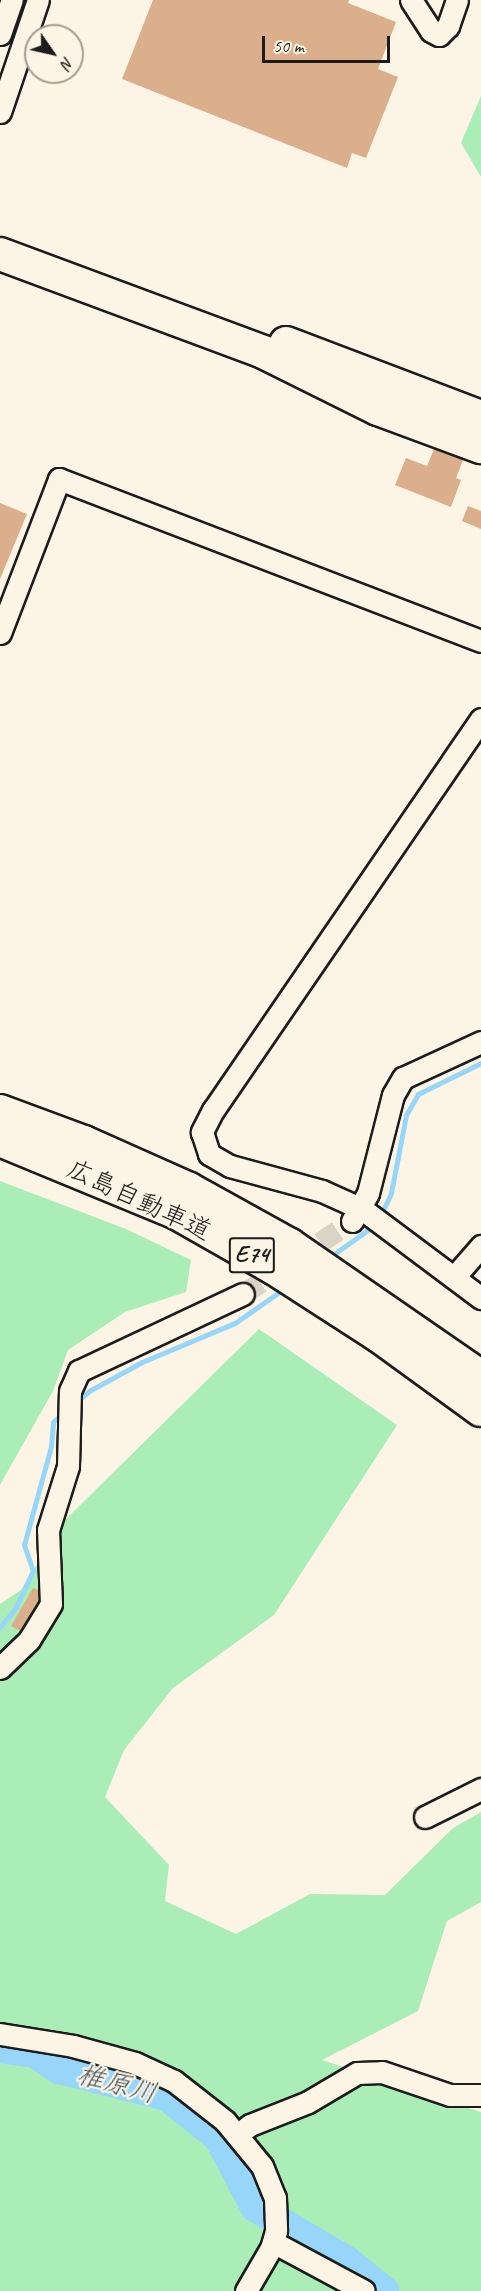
<!DOCTYPE html>
<html>
<head>
<meta charset="utf-8">
<style>
	body { margin:0 }
	#map { position:relative; width:481px; height:2291px; overflow:hidden; background:#fcf5e5; font-family:Caveat,"Klee One",sans-serif }
	div>[style] { position:absolute }
	[style*='--x'] { left:calc(var(--x)*1px); top:calc(var(--y)*1px); width:calc(var(--w)*1px); rotate:calc(var(--a)*1deg) }
	.green>* { inset:0; background:#aaedb7 }
	.stream>* { height:5px; margin:-2.5px; padding:0 2.5px; transform-origin:2.5px; border-radius:2.5px; background:#97d6f8 }
	.river>* { height:30px; margin:-15px; padding:0 15px; transform-origin:15px; border-radius:15px; background:#97d6f8 }
	.building>* { inset:0; background:#dbae8c }
	.minor-tunnel>* { height:21px; margin-top:-10.5px; transform-origin:0; background:repeating-linear-gradient(90deg,#dad4c7 0 21px,transparent 0 31px) }
	.roads { filter:drop-shadow(2px 0 #1c1c1c) drop-shadow(-2px 0 #1c1c1c) drop-shadow(0 2px #1c1c1c) drop-shadow(0 -2px #1c1c1c) }
	.minor>* { height:21px; margin:-10.5px; padding:0 10.5px; transform-origin:10.5px; border-radius:10.5px; background:#fcf5e5 }
	.highway>* { height:32px; margin:-16px; padding:0 16px; transform-origin:16px; border-radius:16px; background:#fcf5e5 }
	span { translate:-50% -50%; white-space:nowrap; text-align:center; line-height:1.15; -webkit-text-stroke:4.5px #fcf5e5; paint-order:stroke }
	.shield-label span { padding:2px 4px; background:#fcf5e5; border:2px solid; border-radius:4px; -webkit-text-stroke-width:0 }
	.shield-label { font-size:24px; color:#1c1c1c; font-weight:700 }
	.street-label { font-size:26px; color:#1c1c1c }
	.water-label { font-size:27px; color:#41545e; font-style:italic }
	.north { position:absolute; left:24px; top:24px; width:60px; height:60px; box-sizing:border-box; background:#fcf5e5; border:2px solid #a29e95; border-radius:50%; rotate:124deg; font-size:16px; font-weight:700; line-height:24px; text-align:center; color:#1c1c1c }
	.north::after { content:''; display:block; margin:auto; width:21px; height:27px; background:#1c1c1c; clip-path:polygon(50% 0,100% 100%,50% 72%,0 100%) }
	.scale { position:absolute; left:262px; top:36px; width:128px; height:27px; box-sizing:border-box; border:3px solid #1c1c1c; border-top:0; padding-left:8px; font-size:18px; line-height:21px; white-space:nowrap; color:#1c1c1c; -webkit-text-stroke:4px #fcf5e5; paint-order:stroke }
</style>
</head>
<body>
<div id="map">
	<div class="green">
		<div style="clip-path:polygon(481px 96px,481px 177px,461px 143px)"></div>
		<div style="clip-path:polygon(0 1181px,126px 1229px,191px 1260px,186px 1292px,125px 1312px,68px 1350px,53px 1391px,0 1485px)"></div>
		<div style="clip-path:polygon(259px 1329px,397px 1425px,274px 1615px,173px 1688px,124px 1750px,105px 1797px,169px 1865px,165px 1901px,236px 1934px,310px 1894px,385px 1895px,453px 1828px,481px 1812px,481px 1902px,447px 1921px,418px 2011px,322px 2060px,481px 2112px,481px 2291px,0 2291px,0 1604px,21px 1590px,65px 1520px)"></div>
	</div>
	<div class="stream">
		<div style="--x:380;--y:1216;--w:25;--a:-64"></div>
		<div style="--x:391;--y:1193;--w:79;--a:-79.1"></div>
		<div style="--x:406;--y:1115;--w:24;--a:-60"></div>
		<div style="--x:418;--y:1094;--w:70;--a:-26.2"></div>
		<div style="--x:327;--y:1259;--w:60;--a:-35.5"></div>
		<div style="--x:76;--y:1402;--w:17;--a:-40"></div>
		<div style="--x:89;--y:1391;--w:60;--a:-28.7"></div>
		<div style="--x:142;--y:1362;--w:101;--a:-22.8"></div>
		<div style="--x:235;--y:1323;--w:61;--a:-35"></div>
		<div style="--x:0;--y:1627;--w:26;--a:-51"></div>
		<div style="--x:16;--y:1607;--w:40;--a:-65"></div>
		<div style="--x:33;--y:1571;--w:28;--a:-109"></div>
		<div style="--x:24;--y:1545;--w:103;--a:-74.7"></div>
		<div style="--x:51;--y:1446;--w:24;--a:-85"></div>
		<div style="--x:53;--y:1422;--w:15;--a:-42"></div>
	</div>
	<div class="river">
		<div style="--x:0;--y:2048;--w:35;--a:8"></div>
		<div style="--x:35;--y:2053;--w:29;--a:34"></div>
		<div style="--x:59;--y:2069;--w:111;--a:14"></div>
		<div style="--x:167;--y:2096;--w:67;--a:38.9"></div>
		<div style="--x:219;--y:2138;--w:78;--a:62.4"></div>
		<div style="--x:255;--y:2207;--w:107;--a:30.4"></div>
		<div style="--x:347;--y:2261;--w:48;--a:39"></div>
	</div>
	<div class="building">
		<div style="clip-path:polygon(153px 0,349px 0,348px 3px,396px 22px,378px 69px,398px 77px,366px 158px,352px 153px,347px 168px,122px 79px)"></div>
		<div style="clip-path:polygon(434px 449px,463px 460px,456px 478px,461px 480px,451px 507px,395px 485px,406px 458px,427px 466px)"></div>
		<div style="clip-path:polygon(0 503px,27px 514px,0 579px)"></div>
		<div style="clip-path:polygon(468px 506px,481px 511px,481px 529px,462px 521px)"></div>
		<div style="clip-path:polygon(33px 1588px,38px 1590px,38px 1601px,20px 1631px,11px 1626px)"></div>
	</div>
	<div class="minor-tunnel">
		<div style="--x:243;--y:1294;--w:131;--a:-33.8"></div>
	</div>
	<div class="roads">
		<div class="minor">
			<div style="--x:411;--y:0;--w:37;--a:57"></div>
			<div style="--x:431;--y:31;--w:9;--a:27"></div>
			<div style="--x:439;--y:35;--w:13;--a:-45"></div>
			<div style="--x:448;--y:26;--w:28;--a:-71"></div>
			<div style="--x:0;--y:34;--w:36;--a:-71"></div>
			<div style="--x:0;--y:112;--w:118;--a:-71.3"></div>
			<div style="--x:0;--y:633;--w:165;--a:-69"></div>
			<div style="--x:59;--y:479;--w:452;--a:21"></div>
			<div style="--x:481;--y:719;--w:474;--a:124.4"></div>
			<div style="--x:213;--y:1110;--w:25;--a:117"></div>
			<div style="--x:202;--y:1132;--w:23;--a:72"></div>
			<div style="--x:209;--y:1154;--w:24;--a:30"></div>
			<div style="--x:230;--y:1166;--w:95;--a:15.2"></div>
			<div style="--x:322;--y:1191;--w:44;--a:24.2"></div>
			<div style="--x:362;--y:1209;--w:149;--a:36.8"></div>
			<div style="--x:352;--y:1221;--w:32;--a:-60"></div>
			<div style="--x:368;--y:1193;--w:101;--a:-75.7"></div>
			<div style="--x:393;--y:1095;--w:20;--a:-60"></div>
			<div style="--x:403;--y:1078;--w:86;--a:-24.8"></div>
			<div style="--x:455;--y:1276;--w:40;--a:-49"></div>
			<div style="--x:0;--y:1668;--w:40;--a:-44"></div>
			<div style="--x:29;--y:1640;--w:42;--a:-58.6"></div>
			<div style="--x:51;--y:1604;--w:74;--a:-92.3"></div>
			<div style="--x:48;--y:1530;--w:67;--a:-72.6"></div>
			<div style="--x:68;--y:1466;--w:75;--a:-88.5"></div>
			<div style="--x:70;--y:1391;--w:22;--a:-66"></div>
			<div style="--x:79;--y:1371;--w:181;--a:-25.2"></div>
			<div style="--x:425;--y:1817;--w:63;--a:-26.6"></div>
			<div style="--x:0;--y:2034;--w:74;--a:9.3"></div>
			<div style="--x:73;--y:2046;--w:64;--a:15.3"></div>
			<div style="--x:135;--y:2063;--w:43;--a:24.8"></div>
			<div style="--x:174;--y:2081;--w:65;--a:38.1"></div>
			<div style="--x:225;--y:2121;--w:58;--a:50.6"></div>
			<div style="--x:262;--y:2166;--w:35;--a:68"></div>
			<div style="--x:275;--y:2198;--w:33;--a:88"></div>
			<div style="--x:276;--y:2231;--w:18;--a:106"></div>
			<div style="--x:271;--y:2248;--w:50;--a:120.2"></div>
			<div style="--x:237;--y:2135;--w:16;--a:-38"></div>
			<div style="--x:250;--y:2125;--w:62;--a:-21.6"></div>
			<div style="--x:308;--y:2102;--w:57;--a:-30.6"></div>
			<div style="--x:357;--y:2073;--w:25;--a:-2"></div>
			<div style="--x:382;--y:2072;--w:72;--a:18.7"></div>
			<div style="--x:450;--y:2095;--w:31;--a:0"></div>
			<div style="--x:273;--y:2242;--w:103;--a:28.3"></div>
		</div>
		<div class="highway">
			<div style="--x:0;--y:254;--w:281;--a:20.4"></div>
			<div style="--x:263;--y:352;--w:128;--a:26.4"></div>
			<div style="--x:378;--y:409;--w:110;--a:20.3"></div>
			<div style="--x:286;--y:343;--w:209;--a:20.8"></div>
			<div style="--x:0;--y:1111;--w:90;--a:20.3"></div>
			<div style="--x:84;--y:1142;--w:115;--a:24.1"></div>
			<div style="--x:189;--y:1189;--w:115;--a:29"></div>
			<div style="--x:290;--y:1245;--w:232;--a:34.6"></div>
			<div style="--x:0;--y:1140;--w:189;--a:22.4"></div>
			<div style="--x:175;--y:1212;--w:112;--a:29.6"></div>
			<div style="--x:272;--y:1267;--w:127;--a:32.8"></div>
			<div style="--x:379;--y:1336;--w:126;--a:36"></div>
		</div>
	</div>
	<div class="shield-label">
		<span style="left:252px;top:1255px">E74</span>
	</div>
	<div class="street-label">
		<span style="left:139px;top:1200px;rotate:25deg">広島自動車道</span>
	</div>
	<div class="water-label">
		<span style="left:117px;top:2084px;rotate:15deg">椎原川</span>
	</div>
	<div class="north">N</div>
	<div class="scale">50 m</div>
</div>
</body>
</html>
